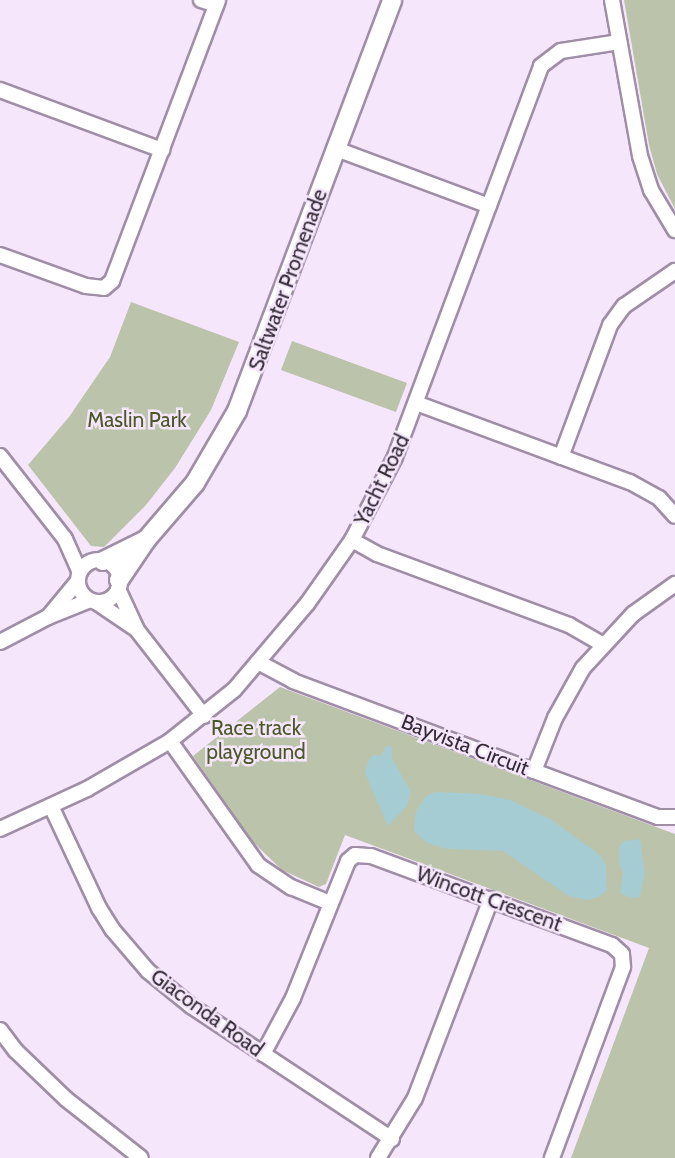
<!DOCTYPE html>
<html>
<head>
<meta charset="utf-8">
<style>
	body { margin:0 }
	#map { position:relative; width:675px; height:1158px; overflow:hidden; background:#f5e6fc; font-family:Cabin,sans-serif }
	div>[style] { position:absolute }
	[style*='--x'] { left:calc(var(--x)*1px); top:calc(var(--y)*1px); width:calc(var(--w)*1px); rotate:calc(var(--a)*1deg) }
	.green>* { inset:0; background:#bbc3ab }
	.water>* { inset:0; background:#a5ccd3 }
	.roads { filter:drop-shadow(2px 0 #a08ea7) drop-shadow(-2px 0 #a08ea7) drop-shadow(0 2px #a08ea7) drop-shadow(0 -2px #a08ea7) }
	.minor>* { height:14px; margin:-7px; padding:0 7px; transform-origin:7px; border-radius:7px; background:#fff }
	.minor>.ring { margin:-7px; padding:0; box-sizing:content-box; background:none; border:14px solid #fff; border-radius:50% }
	.tertiary>* { height:18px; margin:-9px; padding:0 9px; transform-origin:9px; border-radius:9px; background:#fff }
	span { translate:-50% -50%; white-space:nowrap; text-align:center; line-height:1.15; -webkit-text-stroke:5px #f5e6fc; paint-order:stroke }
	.street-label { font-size:21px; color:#322a35 }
	.park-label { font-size:21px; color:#4b5929 }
</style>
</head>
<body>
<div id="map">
	<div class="green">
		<div style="clip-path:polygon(624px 0,675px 0,675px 209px,657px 174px,649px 145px)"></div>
		<div style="clip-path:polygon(131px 302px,239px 342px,211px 410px,175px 468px,146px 505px,104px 547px,91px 546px,28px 465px,69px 417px,110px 357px)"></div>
		<div style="clip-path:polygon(292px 341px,407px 383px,396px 412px,281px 370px)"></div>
		<div style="clip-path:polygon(280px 687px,675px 834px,675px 1158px,571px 1158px,649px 948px,345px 835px,326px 884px,319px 887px,282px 870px,252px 841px,193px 756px)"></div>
	</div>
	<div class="water">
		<div style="clip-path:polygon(386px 746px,392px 747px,392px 758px,411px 792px,407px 806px,388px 826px,365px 773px,369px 759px,374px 755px,381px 756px)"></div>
		<div style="clip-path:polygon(436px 792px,480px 794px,510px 800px,552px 820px,601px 856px,606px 865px,607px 890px,599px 897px,587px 900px,569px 896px,503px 851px,448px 849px,427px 843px,414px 831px,416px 811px,426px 796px)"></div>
		<div style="clip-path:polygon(640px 839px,645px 875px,639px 898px,629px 897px,620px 893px,623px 873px,619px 863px,619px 847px,624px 841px)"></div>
	</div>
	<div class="roads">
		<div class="minor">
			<div style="--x:201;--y:0;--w:16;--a:18"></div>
			<div style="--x:612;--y:0;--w:158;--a:79.8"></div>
			<div style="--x:640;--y:156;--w:36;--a:72"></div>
			<div style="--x:651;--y:190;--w:47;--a:59"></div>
			<div style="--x:0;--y:90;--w:173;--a:20.3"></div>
			<div style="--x:336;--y:149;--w:163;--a:20.4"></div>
			<div style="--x:0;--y:255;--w:91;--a:19.8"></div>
			<div style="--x:86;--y:286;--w:18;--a:6"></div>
			<div style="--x:104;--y:288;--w:11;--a:-41"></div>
			<div style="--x:112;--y:281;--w:300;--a:-69.3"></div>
			<div style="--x:416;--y:403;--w:228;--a:20.3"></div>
			<div style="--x:630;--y:482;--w:33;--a:29"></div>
			<div style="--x:659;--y:498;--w:24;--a:48"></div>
			<div style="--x:0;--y:456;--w:105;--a:51.9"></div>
			<div style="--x:65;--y:539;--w:36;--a:66"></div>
			<div style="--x:561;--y:457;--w:141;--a:-69.6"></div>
			<div style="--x:610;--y:325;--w:24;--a:-54"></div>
			<div style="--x:624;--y:306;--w:62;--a:-34.5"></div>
			<div style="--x:352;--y:540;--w:29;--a:29"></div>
			<div style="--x:377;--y:554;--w:205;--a:20.3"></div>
			<div style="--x:569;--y:625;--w:38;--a:30"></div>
			<div class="ring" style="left:78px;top:560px;width:28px;height:28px"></div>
			<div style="--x:118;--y:589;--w:45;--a:65.1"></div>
			<div style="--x:137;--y:630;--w:109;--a:52.1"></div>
			<div style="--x:96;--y:602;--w:45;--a:34"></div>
			<div style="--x:49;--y:616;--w:45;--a:-50.4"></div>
			<div style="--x:0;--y:642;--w:54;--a:-27.5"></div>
			<div style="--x:48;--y:617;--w:45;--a:-22"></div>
			<div style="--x:258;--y:662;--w:40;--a:28"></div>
			<div style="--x:293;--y:681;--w:257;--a:20.5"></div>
			<div style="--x:534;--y:771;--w:132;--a:20.4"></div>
			<div style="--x:658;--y:817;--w:17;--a:0"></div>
			<div style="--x:170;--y:741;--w:152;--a:54.6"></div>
			<div style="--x:258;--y:865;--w:40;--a:34"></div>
			<div style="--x:291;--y:887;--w:42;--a:22.3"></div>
			<div style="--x:534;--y:771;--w:57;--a:-68.4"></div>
			<div style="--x:555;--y:718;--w:57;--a:-60.8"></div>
			<div style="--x:583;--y:668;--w:74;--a:-47.2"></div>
			<div style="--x:633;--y:614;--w:52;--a:-35.5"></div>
			<div style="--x:51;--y:806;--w:113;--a:64.8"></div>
			<div style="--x:99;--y:908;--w:25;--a:58"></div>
			<div style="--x:112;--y:929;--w:55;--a:49.4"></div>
			<div style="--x:148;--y:971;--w:55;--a:39.1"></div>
			<div style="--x:191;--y:1006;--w:241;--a:33.5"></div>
			<div style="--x:0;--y:829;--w:96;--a:-24.7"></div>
			<div style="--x:87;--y:789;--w:96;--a:-30"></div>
			<div style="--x:170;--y:741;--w:82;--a:-38.6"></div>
			<div style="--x:234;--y:690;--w:113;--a:-49.7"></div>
			<div style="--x:307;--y:604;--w:78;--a:-54.9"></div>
			<div style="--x:352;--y:540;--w:93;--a:-62.6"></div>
			<div style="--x:395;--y:457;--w:417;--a:-69.5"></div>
			<div style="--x:541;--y:66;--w:25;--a:-37"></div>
			<div style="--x:561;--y:51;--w:59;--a:-8.8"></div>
			<div style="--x:0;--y:1030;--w:26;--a:53"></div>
			<div style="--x:16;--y:1051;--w:69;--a:43.8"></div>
			<div style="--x:66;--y:1099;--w:95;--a:38.2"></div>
			<div style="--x:263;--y:1054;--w:64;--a:-61.8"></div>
			<div style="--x:293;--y:998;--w:148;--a:-68.1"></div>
			<div style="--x:348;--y:861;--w:9;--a:-41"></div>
			<div style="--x:355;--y:855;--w:16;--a:4"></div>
			<div style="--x:371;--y:856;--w:257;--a:20.3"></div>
			<div style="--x:612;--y:945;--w:13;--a:42"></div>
			<div style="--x:622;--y:954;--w:13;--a:86"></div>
			<div style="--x:623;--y:967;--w:204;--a:110.4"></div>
			<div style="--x:378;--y:1158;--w:70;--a:-58.3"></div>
			<div style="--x:415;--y:1098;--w:213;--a:-69.1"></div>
		</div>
		<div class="tertiary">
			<div style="--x:103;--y:561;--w:48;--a:-26"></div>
			<div style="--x:119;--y:580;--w:48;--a:-56"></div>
			<div style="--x:146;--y:540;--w:75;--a:-49.3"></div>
			<div style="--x:195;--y:483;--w:83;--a:-59.7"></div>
			<div style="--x:237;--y:411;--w:439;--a:-69.3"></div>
		</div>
	</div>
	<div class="street-label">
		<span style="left:288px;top:280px;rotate:-70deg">Saltwater Promenade</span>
		<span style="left:382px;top:480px;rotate:-64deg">Yacht Road</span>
		<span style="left:465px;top:745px;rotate:21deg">Bayvista Circuit</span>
		<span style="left:489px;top:899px;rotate:20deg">Wincott Crescent</span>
		<span style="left:207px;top:1013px;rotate:36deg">Giaconda Road</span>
	</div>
	<div class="park-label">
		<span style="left:137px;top:420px">Maslin Park</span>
		<span style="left:256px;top:740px">Race track<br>playground</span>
	</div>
</div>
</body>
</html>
